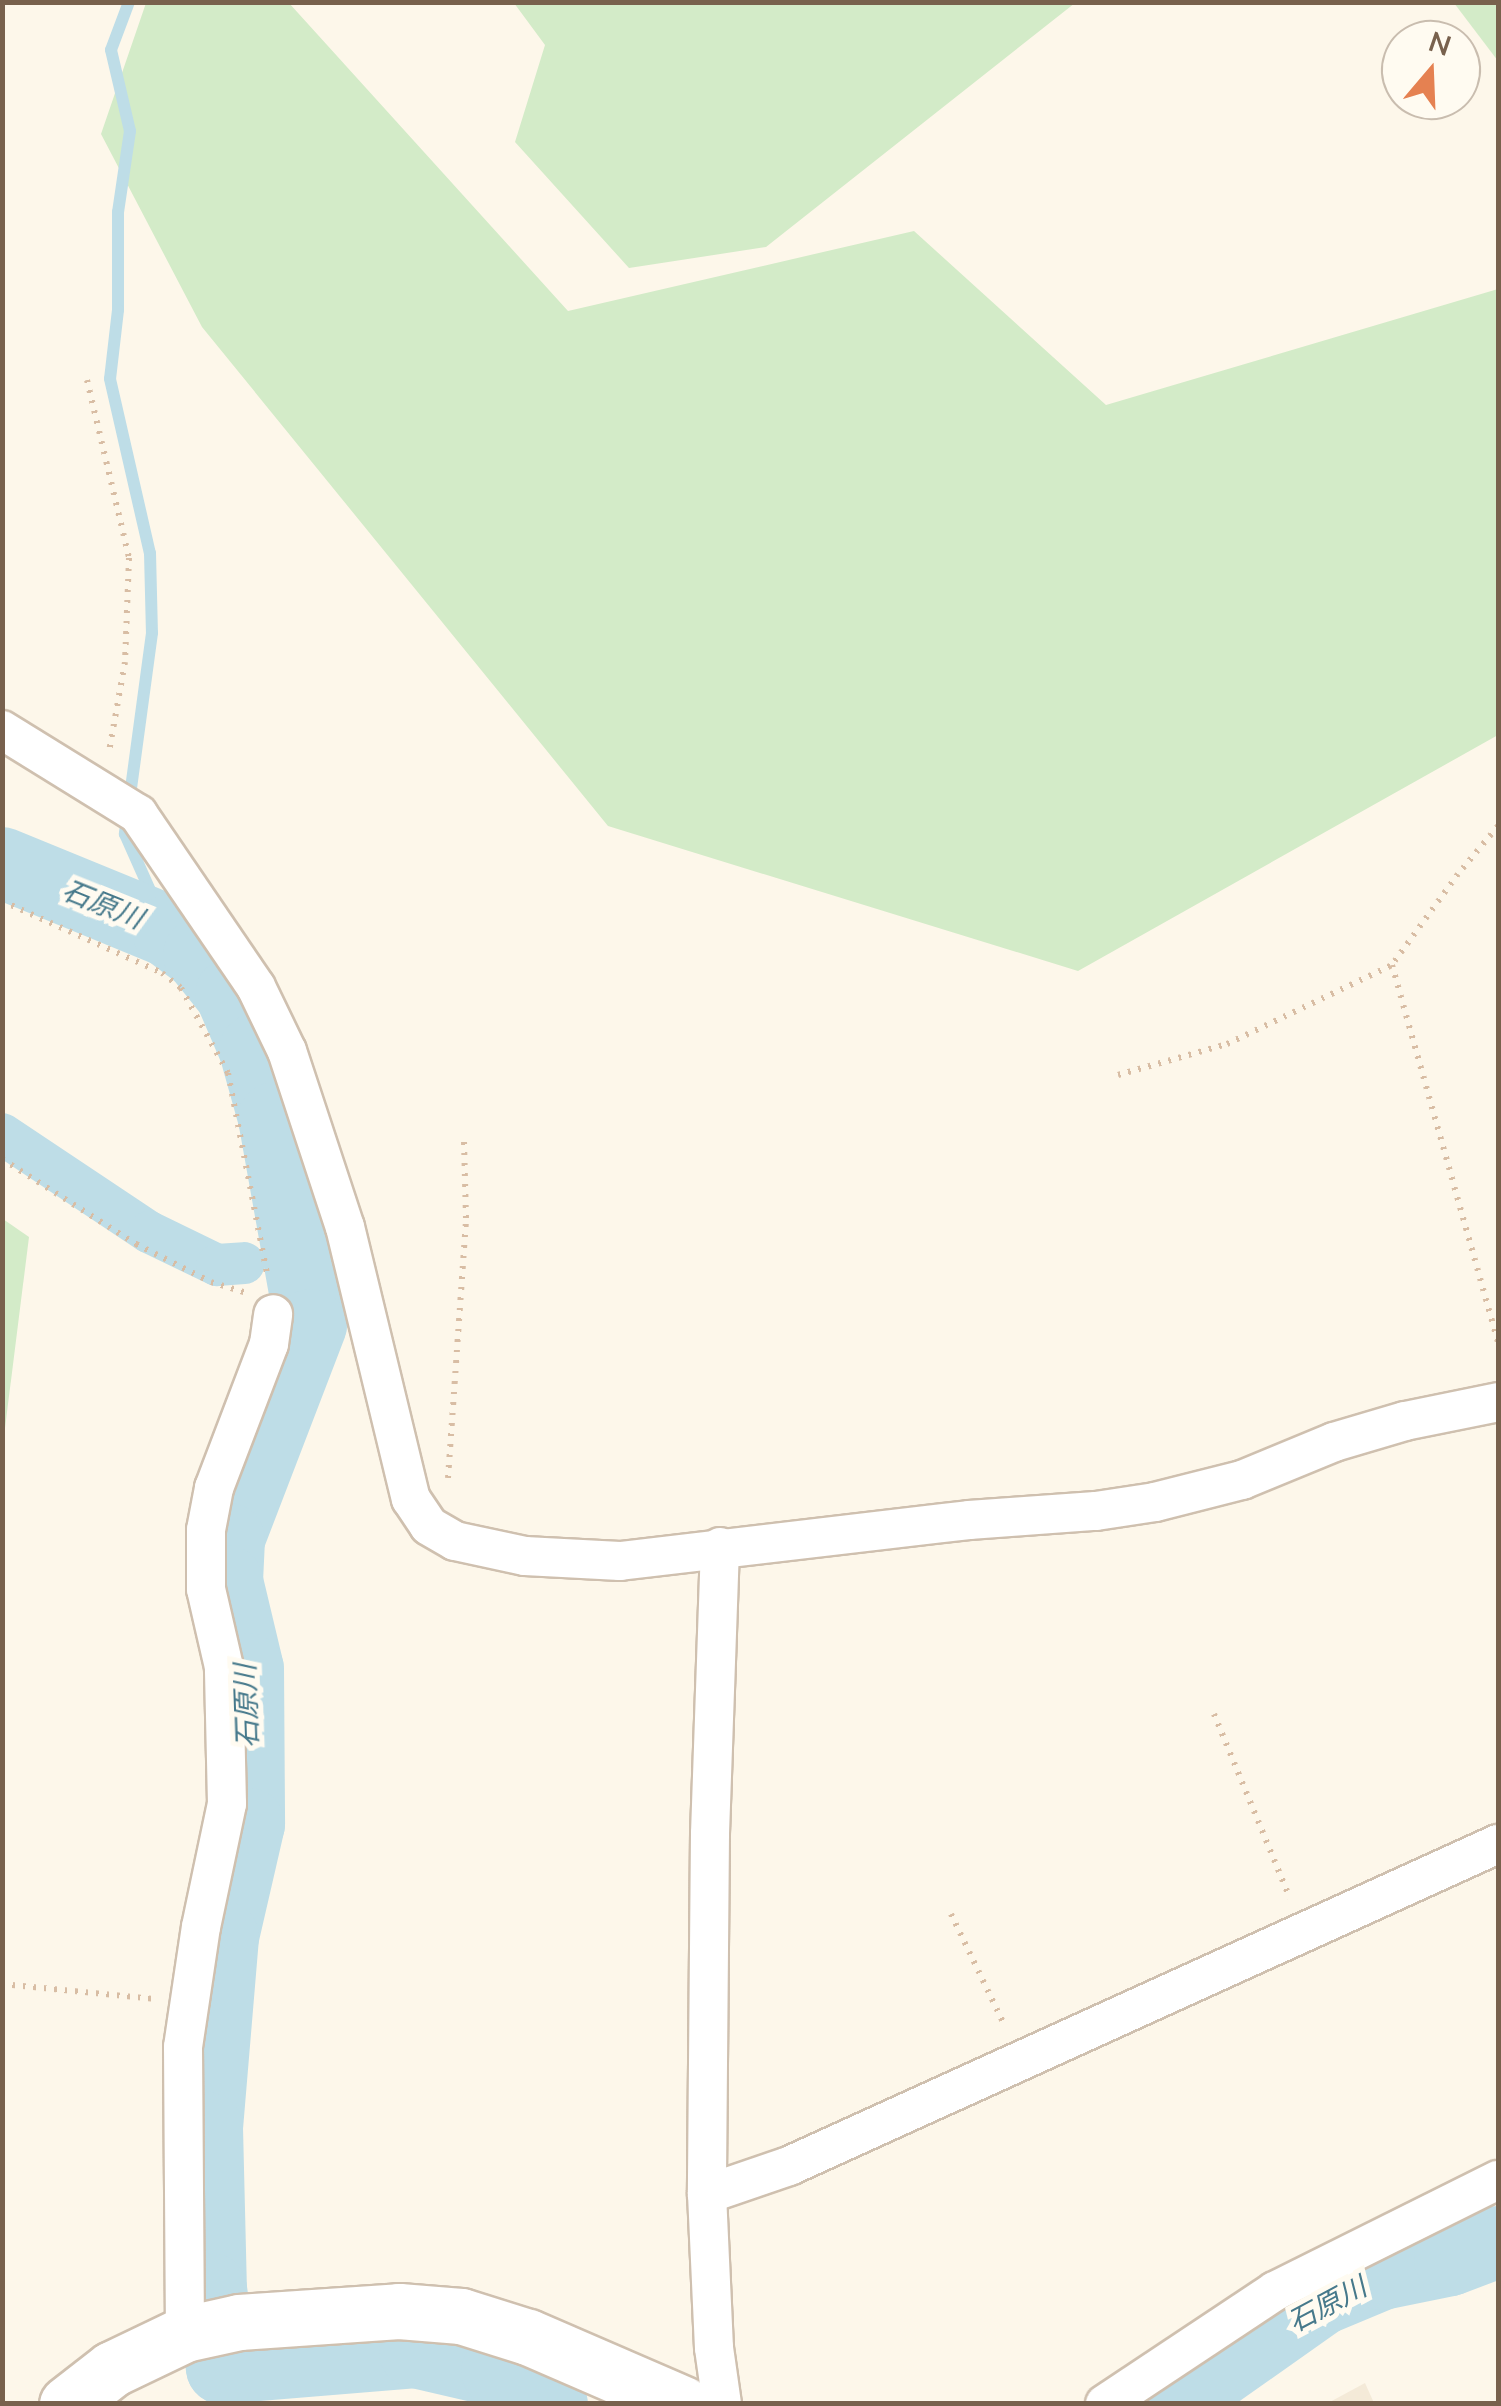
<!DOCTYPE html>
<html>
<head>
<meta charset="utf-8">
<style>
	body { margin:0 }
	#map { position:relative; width:1501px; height:2406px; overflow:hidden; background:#fdf7ea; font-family:Mulish,"Noto Sans JP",sans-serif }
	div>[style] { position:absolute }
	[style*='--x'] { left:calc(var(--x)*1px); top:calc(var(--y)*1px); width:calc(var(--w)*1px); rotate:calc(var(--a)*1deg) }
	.residential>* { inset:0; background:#f4ead8 }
	.green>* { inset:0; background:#d3ebc8 }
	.stream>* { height:12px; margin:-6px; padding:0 6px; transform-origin:6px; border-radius:6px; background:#bedde7 }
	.canal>* { height:42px; margin:-21px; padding:0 21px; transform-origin:21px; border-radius:21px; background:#bedde7 }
	.river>* { height:72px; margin:-36px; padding:0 36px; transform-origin:36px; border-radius:36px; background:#bedde7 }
	.path>* { height:6px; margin-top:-3px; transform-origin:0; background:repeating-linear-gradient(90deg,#d8bda4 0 2.5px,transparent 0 10.5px) }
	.roads { filter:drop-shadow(2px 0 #cfc0af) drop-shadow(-2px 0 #cfc0af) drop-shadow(0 2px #cfc0af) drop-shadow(0 -2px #cfc0af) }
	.street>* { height:38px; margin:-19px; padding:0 19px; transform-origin:19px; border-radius:19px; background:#fff }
	.secondary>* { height:55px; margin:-27.5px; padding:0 27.5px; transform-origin:27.5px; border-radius:27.5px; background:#fff }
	span { translate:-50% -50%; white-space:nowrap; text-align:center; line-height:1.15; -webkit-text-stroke:10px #fffbf1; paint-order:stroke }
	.water-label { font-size:28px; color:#46798b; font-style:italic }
	.frame { position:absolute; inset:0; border:5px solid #78614d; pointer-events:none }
	.north { position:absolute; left:1381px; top:20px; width:100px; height:100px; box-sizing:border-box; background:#fffbf1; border:2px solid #c9bdaf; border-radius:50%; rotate:19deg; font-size:28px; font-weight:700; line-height:40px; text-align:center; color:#78614d }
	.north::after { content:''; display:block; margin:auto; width:35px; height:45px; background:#e58151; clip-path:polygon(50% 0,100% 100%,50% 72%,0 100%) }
</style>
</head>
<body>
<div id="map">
	<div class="residential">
		<div style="clip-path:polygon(1365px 2383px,1374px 2403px,1328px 2403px)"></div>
	</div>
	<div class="green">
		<div style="clip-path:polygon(146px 3px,289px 3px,568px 311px,914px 231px,1106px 405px,1498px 289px,1498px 735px,1078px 971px,608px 826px,202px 327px,101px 134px)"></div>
		<div style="clip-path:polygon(514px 3px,1075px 3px,766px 247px,629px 268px,515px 142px,545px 45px)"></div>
		<div style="clip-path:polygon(1454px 3px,1498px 3px,1498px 61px)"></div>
		<div style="clip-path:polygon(3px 1219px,29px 1237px,3px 1444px)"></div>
	</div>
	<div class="stream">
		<div style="--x:129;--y:2;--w:51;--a:110.6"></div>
		<div style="--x:111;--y:50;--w:83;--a:76.8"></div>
		<div style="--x:130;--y:131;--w:82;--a:98.4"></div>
		<div style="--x:118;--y:212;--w:98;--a:90"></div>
		<div style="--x:118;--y:310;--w:69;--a:96.6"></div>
		<div style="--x:110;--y:379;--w:179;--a:77.1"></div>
		<div style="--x:150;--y:553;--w:80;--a:88.6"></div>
		<div style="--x:152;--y:633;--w:203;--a:97.7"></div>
		<div style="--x:125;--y:834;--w:106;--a:66.1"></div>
	</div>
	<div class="canal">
		<div style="--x:2;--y:1134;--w:177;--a:33.7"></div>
		<div style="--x:149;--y:1232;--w:76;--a:25.9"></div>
		<div style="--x:217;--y:1265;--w:27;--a:-4"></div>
		<div style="--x:302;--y:1288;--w:4;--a:34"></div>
	</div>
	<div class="river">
		<div style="--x:2;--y:863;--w:179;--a:22.3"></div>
		<div style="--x:168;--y:931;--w:39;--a:37"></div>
		<div style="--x:199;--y:954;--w:51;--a:51.3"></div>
		<div style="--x:231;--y:994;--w:61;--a:66.8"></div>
		<div style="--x:255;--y:1050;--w:71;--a:74.4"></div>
		<div style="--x:274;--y:1118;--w:210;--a:79.9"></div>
		<div style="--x:311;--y:1325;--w:229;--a:111"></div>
		<div style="--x:229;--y:1539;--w:42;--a:92.7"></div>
		<div style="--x:227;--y:1581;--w:90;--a:76.6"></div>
		<div style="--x:248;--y:1669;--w:155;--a:89.6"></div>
		<div style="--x:249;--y:1824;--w:116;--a:103"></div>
		<div style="--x:223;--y:1937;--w:192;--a:94.8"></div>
		<div style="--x:207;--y:2128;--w:161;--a:88.6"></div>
		<div style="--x:211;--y:2289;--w:80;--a:82.1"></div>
		<div style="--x:222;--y:2368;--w:194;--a:-4.7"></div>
		<div style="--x:415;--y:2352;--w:84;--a:13"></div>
		<div style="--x:497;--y:2371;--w:64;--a:31"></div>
		<div style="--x:1173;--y:2404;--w:182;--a:-35.2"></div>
		<div style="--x:1322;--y:2299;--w:65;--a:-22.6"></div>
		<div style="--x:1382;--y:2274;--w:69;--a:-11.6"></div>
		<div style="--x:1450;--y:2260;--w:51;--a:-20.6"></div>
	</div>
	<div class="path">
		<div style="--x:87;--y:380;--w:183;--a:76.7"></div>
		<div style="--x:129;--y:558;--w:104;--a:92.2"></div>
		<div style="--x:125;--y:662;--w:91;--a:100.1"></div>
		<div style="--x:1498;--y:826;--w:62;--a:129.8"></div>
		<div style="--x:1458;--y:874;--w:112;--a:126"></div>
		<div style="--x:1392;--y:965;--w:391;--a:74.3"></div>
		<div style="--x:2;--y:901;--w:175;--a:24.2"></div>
		<div style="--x:162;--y:973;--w:24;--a:38"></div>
		<div style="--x:181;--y:988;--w:97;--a:61.1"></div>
		<div style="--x:228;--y:1073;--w:209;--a:79"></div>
		<div style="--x:1118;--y:1075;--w:113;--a:-15.9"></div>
		<div style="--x:1227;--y:1044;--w:183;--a:-25.6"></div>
		<div style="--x:2;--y:1159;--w:159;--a:32.4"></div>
		<div style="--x:136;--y:1244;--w:84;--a:26.9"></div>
		<div style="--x:211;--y:1282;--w:37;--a:17"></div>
		<div style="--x:448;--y:1478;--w:261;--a:-86"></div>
		<div style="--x:466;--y:1218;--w:78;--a:-91.5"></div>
		<div style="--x:1214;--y:1714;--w:199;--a:67.6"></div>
		<div style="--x:951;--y:1914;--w:124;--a:64.3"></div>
		<div style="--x:2;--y:1984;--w:155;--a:5.6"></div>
	</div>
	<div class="roads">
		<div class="street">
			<div style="--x:2;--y:730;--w:160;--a:31.7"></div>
			<div style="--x:138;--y:814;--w:209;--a:55.7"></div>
			<div style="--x:256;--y:987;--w:71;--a:64.2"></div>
			<div style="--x:287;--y:1051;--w:185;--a:71.8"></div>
			<div style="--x:345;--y:1227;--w:280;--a:76.4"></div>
			<div style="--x:411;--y:1499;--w:32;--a:56"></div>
			<div style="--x:429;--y:1526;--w:30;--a:30"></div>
			<div style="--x:455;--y:1541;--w:72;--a:12.1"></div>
			<div style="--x:525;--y:1556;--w:95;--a:3"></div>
			<div style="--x:620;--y:1561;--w:351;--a:-6.7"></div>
			<div style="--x:969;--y:1520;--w:127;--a:-4.1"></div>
			<div style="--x:1096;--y:1511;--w:60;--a:-8.7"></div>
			<div style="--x:1155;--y:1502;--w:90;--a:-14.2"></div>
			<div style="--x:1242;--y:1480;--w:100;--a:-22.4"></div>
			<div style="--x:1334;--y:1442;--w:74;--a:-16.5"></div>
			<div style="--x:1405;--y:1421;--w:95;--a:-11.5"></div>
			<div style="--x:720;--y:1547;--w:287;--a:92"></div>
			<div style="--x:710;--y:1834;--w:360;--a:90.5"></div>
			<div style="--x:707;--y:2194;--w:154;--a:87.4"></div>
			<div style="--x:714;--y:2348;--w:57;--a:81.9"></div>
			<div style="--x:707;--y:2194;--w:87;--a:-18.9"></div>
			<div style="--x:789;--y:2166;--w:779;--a:-24.43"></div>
			<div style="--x:185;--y:2334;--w:287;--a:-90.4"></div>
			<div style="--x:183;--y:2047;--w:121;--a:-81.5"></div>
			<div style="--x:201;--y:1927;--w:126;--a:-78.1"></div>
			<div style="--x:227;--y:1804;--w:137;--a:-91.3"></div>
			<div style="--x:224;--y:1667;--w:80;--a:-103"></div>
			<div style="--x:206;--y:1589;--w:59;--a:-90"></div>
			<div style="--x:206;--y:1530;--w:43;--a:-79.2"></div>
			<div style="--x:214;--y:1488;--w:154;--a:-69.1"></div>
			<div style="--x:269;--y:1344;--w:30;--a:-82"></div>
			<div style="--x:1105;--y:2404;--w:204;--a:-33.6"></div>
			<div style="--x:1275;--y:2291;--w:249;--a:-26.5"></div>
		</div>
		<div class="secondary">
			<div style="--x:67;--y:2404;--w:57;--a:-37.9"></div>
			<div style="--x:112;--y:2369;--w:81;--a:-25.6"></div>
			<div style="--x:185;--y:2334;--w:55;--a:-12.5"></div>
			<div style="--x:239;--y:2322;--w:160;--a:-3.9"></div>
			<div style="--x:399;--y:2311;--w:62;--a:4.6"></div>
			<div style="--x:461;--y:2316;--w:70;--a:17.4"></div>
			<div style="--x:528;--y:2337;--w:169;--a:23.4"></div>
		</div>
	</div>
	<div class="water-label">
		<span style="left:103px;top:904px;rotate:22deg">石原川</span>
		<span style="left:246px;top:1706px;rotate:-92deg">石原川</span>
		<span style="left:1327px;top:2304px;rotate:-28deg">石原川</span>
	</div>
	<div class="frame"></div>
	<div class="north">N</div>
</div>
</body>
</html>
